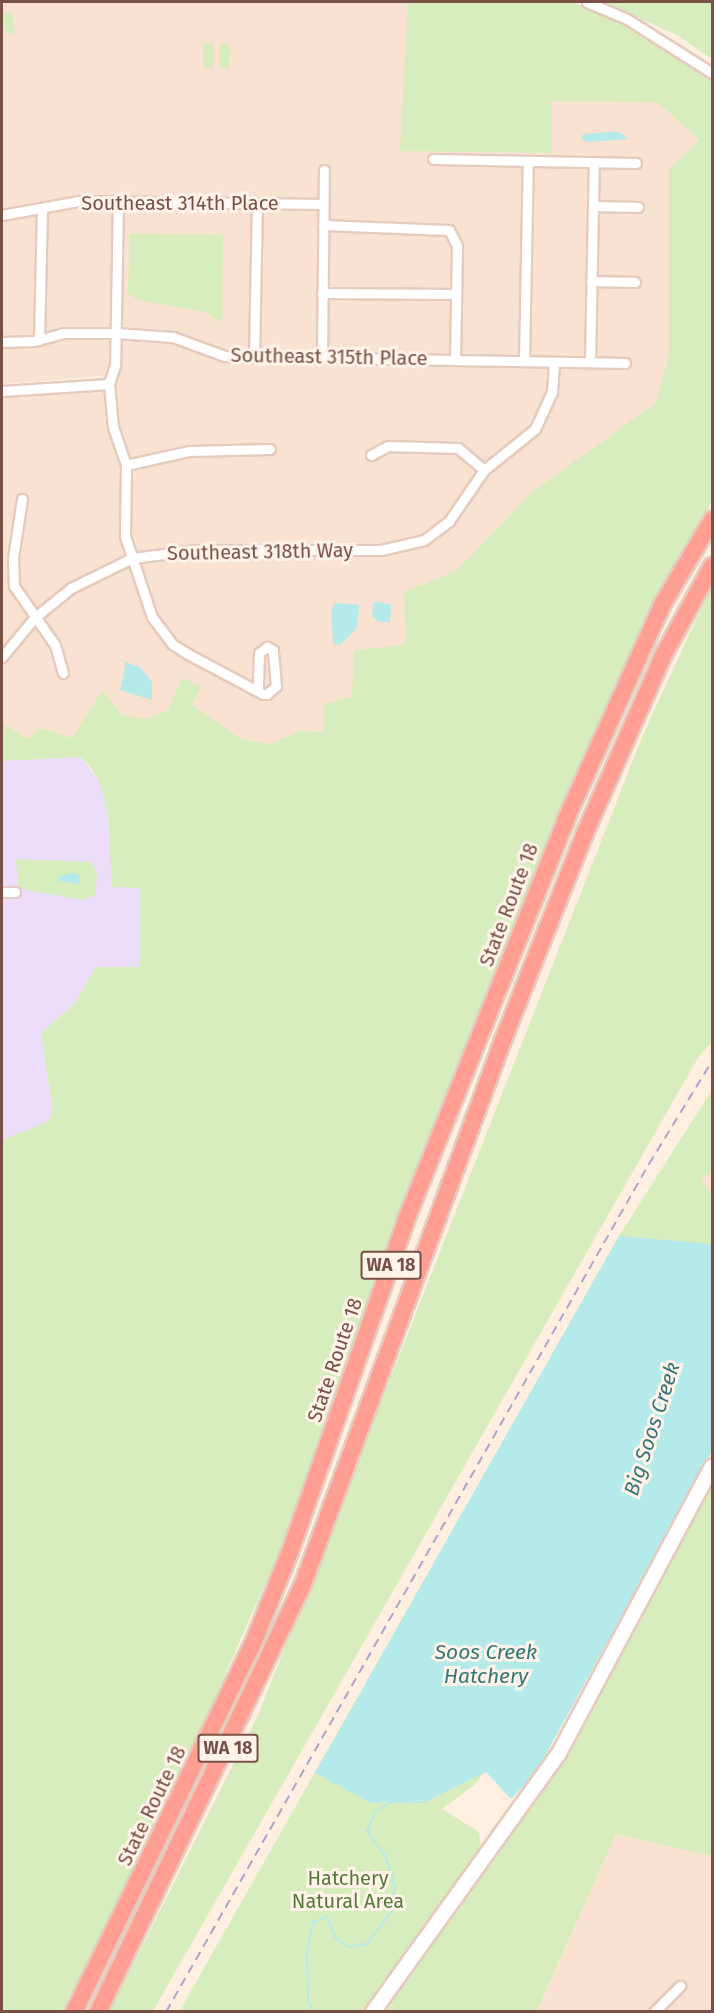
<!DOCTYPE html>
<html>
<head>
<meta charset="utf-8">
<style>
	body { margin:0 }
	#map { position:relative; width:714px; height:2013px; overflow:hidden; background:#feefe1; font-family:"Fira Sans",sans-serif }
	div>[style] { position:absolute }
	[style*='--x'] { left:calc(var(--x)*1px); top:calc(var(--y)*1px); width:calc(var(--w)*1px); rotate:calc(var(--a)*1deg) }
	.residential>* { inset:0; background:#f9e2d2 }
	.education>* { inset:0; background:#ecdefb }
	.green>* { inset:0; background:#d8edbe }
	.water>* { inset:0; background:#b4eae9 }
	.stream>* { height:2px; margin:-1px; padding:0 1px; transform-origin:1px; border-radius:1px; background:#b4eae9 }
	.roads { filter:drop-shadow(2px 0 #e5cbbe) drop-shadow(-2px 0 #e5cbbe) drop-shadow(0 2px #e5cbbe) drop-shadow(0 -2px #e5cbbe) }
	.minor>* { height:9px; margin:-4.5px; padding:0 4.5px; transform-origin:4.5px; border-radius:4.5px; background:#fff }
	.secondary>* { height:14px; margin:-7px; padding:0 7px; transform-origin:7px; border-radius:7px; background:#fff }
	.motorway>* { height:16px; margin:-8px; padding:0 8px; transform-origin:8px; border-radius:8px; background:#ff9e92 }
	.rail>* { height:2px; margin-top:-1px; transform-origin:0; background:repeating-linear-gradient(90deg,#af9fc9 0 9px,transparent 0 15px) }
	span { translate:-50% -50%; white-space:nowrap; text-align:center; line-height:1.15; -webkit-text-stroke:6px #fff3ea; paint-order:stroke }
	.shield-label span { padding:2px 4px; background:#fff3ea; border:2px solid; border-radius:4px; -webkit-text-stroke-width:0 }
	.shield-label { font-size:18px; color:#785045; font-weight:700 }
	.street-label { font-size:20px; color:#785045 }
	.park-label { font-size:20px; color:#567a3a }
	.water-label { font-size:21px; color:#357778; font-style:italic }
	.frame { position:absolute; inset:0; border:3px solid #785045; pointer-events:none }
</style>
</head>
<body>
<div id="map">
	<div class="residential">
		<div style="clip-path:polygon(2px 2px,408px 2px,401px 151px,552px 152px,551px 101px,657px 102px,699px 140px,669px 169px,669px 354px,656px 403px,532px 492px,456px 571px,404px 592px,406px 645px,352px 697px,325px 732px,300px 731px,269px 744px,241px 739px,192px 705px,147px 719px,122px 715px,108px 700px,72px 738px,40px 728px,29px 739px,2px 723px,2px 392px,59px 392px,113px 383px,100px 376px,2px 384px)"></div>
		<div style="clip-path:polygon(712px 1171px,712px 1194px,699px 1178px)"></div>
		<div style="clip-path:polygon(616px 1834px,712px 1856px,712px 2011px,537px 2012px)"></div>
	</div>
	<div class="education">
		<div style="clip-path:polygon(81px 757px,99px 781px,105px 797px,111px 843px,140px 887px,140px 967px,96px 967px,74px 1004px,41px 1033px,52px 1106px,50px 1122px,2px 1144px,2px 761px)"></div>
	</div>
	<div class="green">
		<div style="clip-path:polygon(408px 2px,574px 2px,649px 38px,712px 80px,712px 500px,498px 969px,288px 1532px,184px 1768px,62px 2012px,2px 2011px,2px 1140px,50px 1121px,52px 1106px,41px 1033px,74px 1004px,96px 967px,140px 967px,140px 888px,112px 887px,108px 815px,99px 781px,91px 768px,81px 757px,2px 761px,2px 723px,29px 739px,40px 728px,72px 738px,102px 690px,122px 715px,147px 719px,168px 710px,182px 678px,201px 686px,192px 705px,241px 739px,269px 744px,300px 731px,324px 732px,324px 704px,352px 697px,354px 651px,406px 644px,404px 592px,456px 571px,532px 492px,656px 403px,669px 354px,669px 169px,699px 140px,657px 102px,552px 101px,552px 153px,400px 151px)"></div>
		<div style="clip-path:polygon(604px 2px,712px 2px,712px 59px,677px 35px)"></div>
		<div style="clip-path:polygon(12px 12px,15px 33px,5px 33px,3px 13px)"></div>
		<div style="clip-path:polygon(203px 43px,214px 44px,214px 68px,203px 68px)"></div>
		<div style="clip-path:polygon(219px 44px,230px 44px,229px 69px,219px 68px)"></div>
		<div style="clip-path:polygon(130px 234px,223px 235px,222px 323px,205px 312px,137px 300px,128px 293px)"></div>
		<div style="clip-path:polygon(712px 585px,712px 1042px,699px 1056px,153px 2011px,109px 2012px,259px 1713px,642px 737px)"></div>
		<div style="clip-path:polygon(16px 859px,91px 862px,97px 873px,96px 895px,82px 900px,26px 890px,18px 886px)"></div>
		<div style="clip-path:polygon(712px 1090px,712px 1171px,700px 1179px,712px 1194px,712px 1274px,510px 1741px,474px 1785px,442px 1809px,479px 1832px,483px 1864px,479px 1862px,364px 2011px,179px 2012px,619px 1236px)"></div>
		<div style="clip-path:polygon(712px 1481px,712px 1856px,616px 1834px,537px 2011px,381px 2012px,491px 1864px,564px 1759px)"></div>
	</div>
	<div class="water">
		<div style="clip-path:polygon(610px 132px,619px 132px,628px 139px,587px 142px,582px 139px,583px 134px)"></div>
		<div style="clip-path:polygon(374px 602px,391px 604px,390px 622px,379px 622px,372px 616px)"></div>
		<div style="clip-path:polygon(336px 603px,359px 605px,357px 628px,340px 645px,333px 643px,331px 609px)"></div>
		<div style="clip-path:polygon(126px 662px,141px 668px,152px 682px,152px 700px,120px 690px)"></div>
		<div style="clip-path:polygon(72px 873px,79px 875px,80px 884px,59px 881px,57px 877px)"></div>
		<div style="clip-path:polygon(619px 1236px,712px 1244px,712px 1451px,535px 1774px,511px 1799px,486px 1772px,424px 1800px,371px 1803px,315px 1773px)"></div>
	</div>
	<div class="stream">
		<div style="--x:314;--y:2012;--w:13;--a:-119"></div>
		<div style="--x:308;--y:2001;--w:50;--a:-91.1"></div>
		<div style="--x:307;--y:1951;--w:30;--a:-78"></div>
		<div style="--x:313;--y:1922;--w:15;--a:-20"></div>
		<div style="--x:327;--y:1917;--w:22;--a:68"></div>
		<div style="--x:335;--y:1937;--w:16;--a:38"></div>
		<div style="--x:348;--y:1947;--w:19;--a:-9"></div>
		<div style="--x:367;--y:1944;--w:40;--a:-53"></div>
		<div style="--x:391;--y:1912;--w:25;--a:-81"></div>
		<div style="--x:395;--y:1887;--w:31;--a:-107"></div>
		<div style="--x:386;--y:1857;--w:32;--a:-126"></div>
		<div style="--x:367;--y:1831;--w:21;--a:-67"></div>
		<div style="--x:375;--y:1812;--w:19;--a:-32"></div>
		<div style="--x:391;--y:1802;--w:32;--a:0"></div>
		<div style="--x:423;--y:1802;--w:51;--a:-26.6"></div>
	</div>
	<div class="roads">
		<div class="minor">
			<div style="--x:587;--y:2;--w:43;--a:23"></div>
			<div style="--x:627;--y:19;--w:101;--a:32.4"></div>
			<div style="--x:433;--y:159;--w:203;--a:1.1"></div>
			<div style="--x:118;--y:200;--w:165;--a:91"></div>
			<div style="--x:115;--y:365;--w:20;--a:108"></div>
			<div style="--x:109;--y:384;--w:43;--a:84.7"></div>
			<div style="--x:113;--y:427;--w:40;--a:71.1"></div>
			<div style="--x:126;--y:465;--w:71;--a:90.8"></div>
			<div style="--x:125;--y:536;--w:85;--a:71.6"></div>
			<div style="--x:152;--y:617;--w:34;--a:53"></div>
			<div style="--x:172;--y:644;--w:19;--a:32"></div>
			<div style="--x:188;--y:654;--w:85;--a:28.1"></div>
			<div style="--x:263;--y:694;--w:4;--a:0"></div>
			<div style="--x:267;--y:694;--w:12;--a:-42"></div>
			<div style="--x:276;--y:686;--w:36;--a:-95"></div>
			<div style="--x:273;--y:650;--w:7;--a:-153"></div>
			<div style="--x:267;--y:647;--w:10;--a:143"></div>
			<div style="--x:259;--y:653;--w:38;--a:92"></div>
			<div style="--x:593;--y:206;--w:45;--a:1.3"></div>
			<div style="--x:2;--y:215;--w:77;--a:-10.4"></div>
			<div style="--x:78;--y:201;--w:245;--a:0.7"></div>
			<div style="--x:323;--y:225;--w:126;--a:2.3"></div>
			<div style="--x:449;--y:230;--w:18;--a:63"></div>
			<div style="--x:457;--y:246;--w:114;--a:91"></div>
			<div style="--x:591;--y:281;--w:44;--a:1.3"></div>
			<div style="--x:322;--y:293;--w:133;--a:0.4"></div>
			<div style="--x:39;--y:340;--w:130;--a:-88.7"></div>
			<div style="--x:2;--y:342;--w:32;--a:-2"></div>
			<div style="--x:34;--y:341;--w:30;--a:-15"></div>
			<div style="--x:63;--y:333;--w:53;--a:0"></div>
			<div style="--x:116;--y:333;--w:57;--a:4"></div>
			<div style="--x:173;--y:337;--w:55;--a:20.1"></div>
			<div style="--x:225;--y:356;--w:400;--a:1"></div>
			<div style="--x:254;--y:357;--w:153;--a:-88.9"></div>
			<div style="--x:322;--y:357;--w:187;--a:-89.4"></div>
			<div style="--x:524;--y:361;--w:200;--a:-88.9"></div>
			<div style="--x:590;--y:362;--w:200;--a:-88.9"></div>
			<div style="--x:2;--y:391;--w:107;--a:-3.7"></div>
			<div style="--x:371;--y:455;--w:19;--a:-28"></div>
			<div style="--x:388;--y:446;--w:70;--a:1.6"></div>
			<div style="--x:458;--y:448;--w:34;--a:40"></div>
			<div style="--x:126;--y:465;--w:65;--a:-12.5"></div>
			<div style="--x:189;--y:451;--w:81;--a:-1.4"></div>
			<div style="--x:22;--y:499;--w:60;--a:98.7"></div>
			<div style="--x:13;--y:558;--w:28;--a:88"></div>
			<div style="--x:14;--y:586;--w:72;--a:55.2"></div>
			<div style="--x:55;--y:645;--w:29;--a:74"></div>
			<div style="--x:2;--y:657;--w:50;--a:-50.6"></div>
			<div style="--x:34;--y:618;--w:48;--a:-39"></div>
			<div style="--x:71;--y:588;--w:68;--a:-26.2"></div>
			<div style="--x:132;--y:558;--w:64;--a:-7.2"></div>
			<div style="--x:195;--y:550;--w:186;--a:0"></div>
			<div style="--x:381;--y:550;--w:44;--a:-13.1"></div>
			<div style="--x:424;--y:540;--w:31;--a:-37"></div>
			<div style="--x:449;--y:521;--w:62;--a:-55.5"></div>
			<div style="--x:484;--y:470;--w:65;--a:-38.8"></div>
			<div style="--x:535;--y:429;--w:41;--a:-65.3"></div>
			<div style="--x:552;--y:392;--w:30;--a:-86"></div>
			<div style="--x:2;--y:892;--w:13;--a:0"></div>
			<div style="--x:654;--y:2012;--w:37;--a:-45"></div>
		</div>
		<div class="secondary">
			<div style="--x:373;--y:2012;--w:317;--a:-54.3"></div>
			<div style="--x:558;--y:1755;--w:327;--a:-61.9"></div>
		</div>
		<div class="motorway">
			<div style="--x:74;--y:2012;--w:407;--a:-64.1"></div>
			<div style="--x:252;--y:1646;--w:101;--a:-68"></div>
			<div style="--x:290;--y:1552;--w:352;--a:-70.7"></div>
			<div style="--x:406;--y:1220;--w:432;--a:-68.2"></div>
			<div style="--x:566;--y:819;--w:235;--a:-65.8"></div>
			<div style="--x:662;--y:605;--w:99;--a:-59.5"></div>
			<div style="--x:98;--y:2012;--w:475;--a:-64.4"></div>
			<div style="--x:303;--y:1584;--w:580;--a:-69.81"></div>
			<div style="--x:503;--y:1040;--w:223;--a:-68.4"></div>
			<div style="--x:585;--y:833;--w:196;--a:-66.2"></div>
			<div style="--x:664;--y:654;--w:100;--a:-61.4"></div>
		</div>
	</div>
	<div class="rail">
		<div style="--x:166;--y:2012;--w:976;--a:-60.34"></div>
		<div style="--x:649;--y:1164;--w:121;--a:-58.5"></div>
	</div>
	<div class="shield-label">
		<span style="left:391px;top:1265px">WA 18</span>
		<span style="left:228px;top:1748px">WA 18</span>
	</div>
	<div class="street-label">
		<span style="left:180px;top:203px">Southeast 314th Place</span>
		<span style="left:329px;top:357px;rotate:1deg">Southeast 315th Place</span>
		<span style="left:260px;top:552px;rotate:-1deg">Southeast 318th Way</span>
		<span style="left:509px;top:905px;rotate:-69deg">State Route 18</span>
		<span style="left:335px;top:1360px;rotate:-71deg">State Route 18</span>
		<span style="left:152px;top:1806px;rotate:-64deg">State Route 18</span>
	</div>
	<div class="park-label">
		<span style="left:348px;top:1890px">Hatchery<br>Natural Area</span>
	</div>
	<div class="water-label">
		<span style="left:652px;top:1429px;rotate:-72deg">Big Soos Creek</span>
		<span style="left:486px;top:1664px">Soos Creek<br>Hatchery</span>
	</div>
	<div class="frame"></div>
</div>
</body>
</html>
